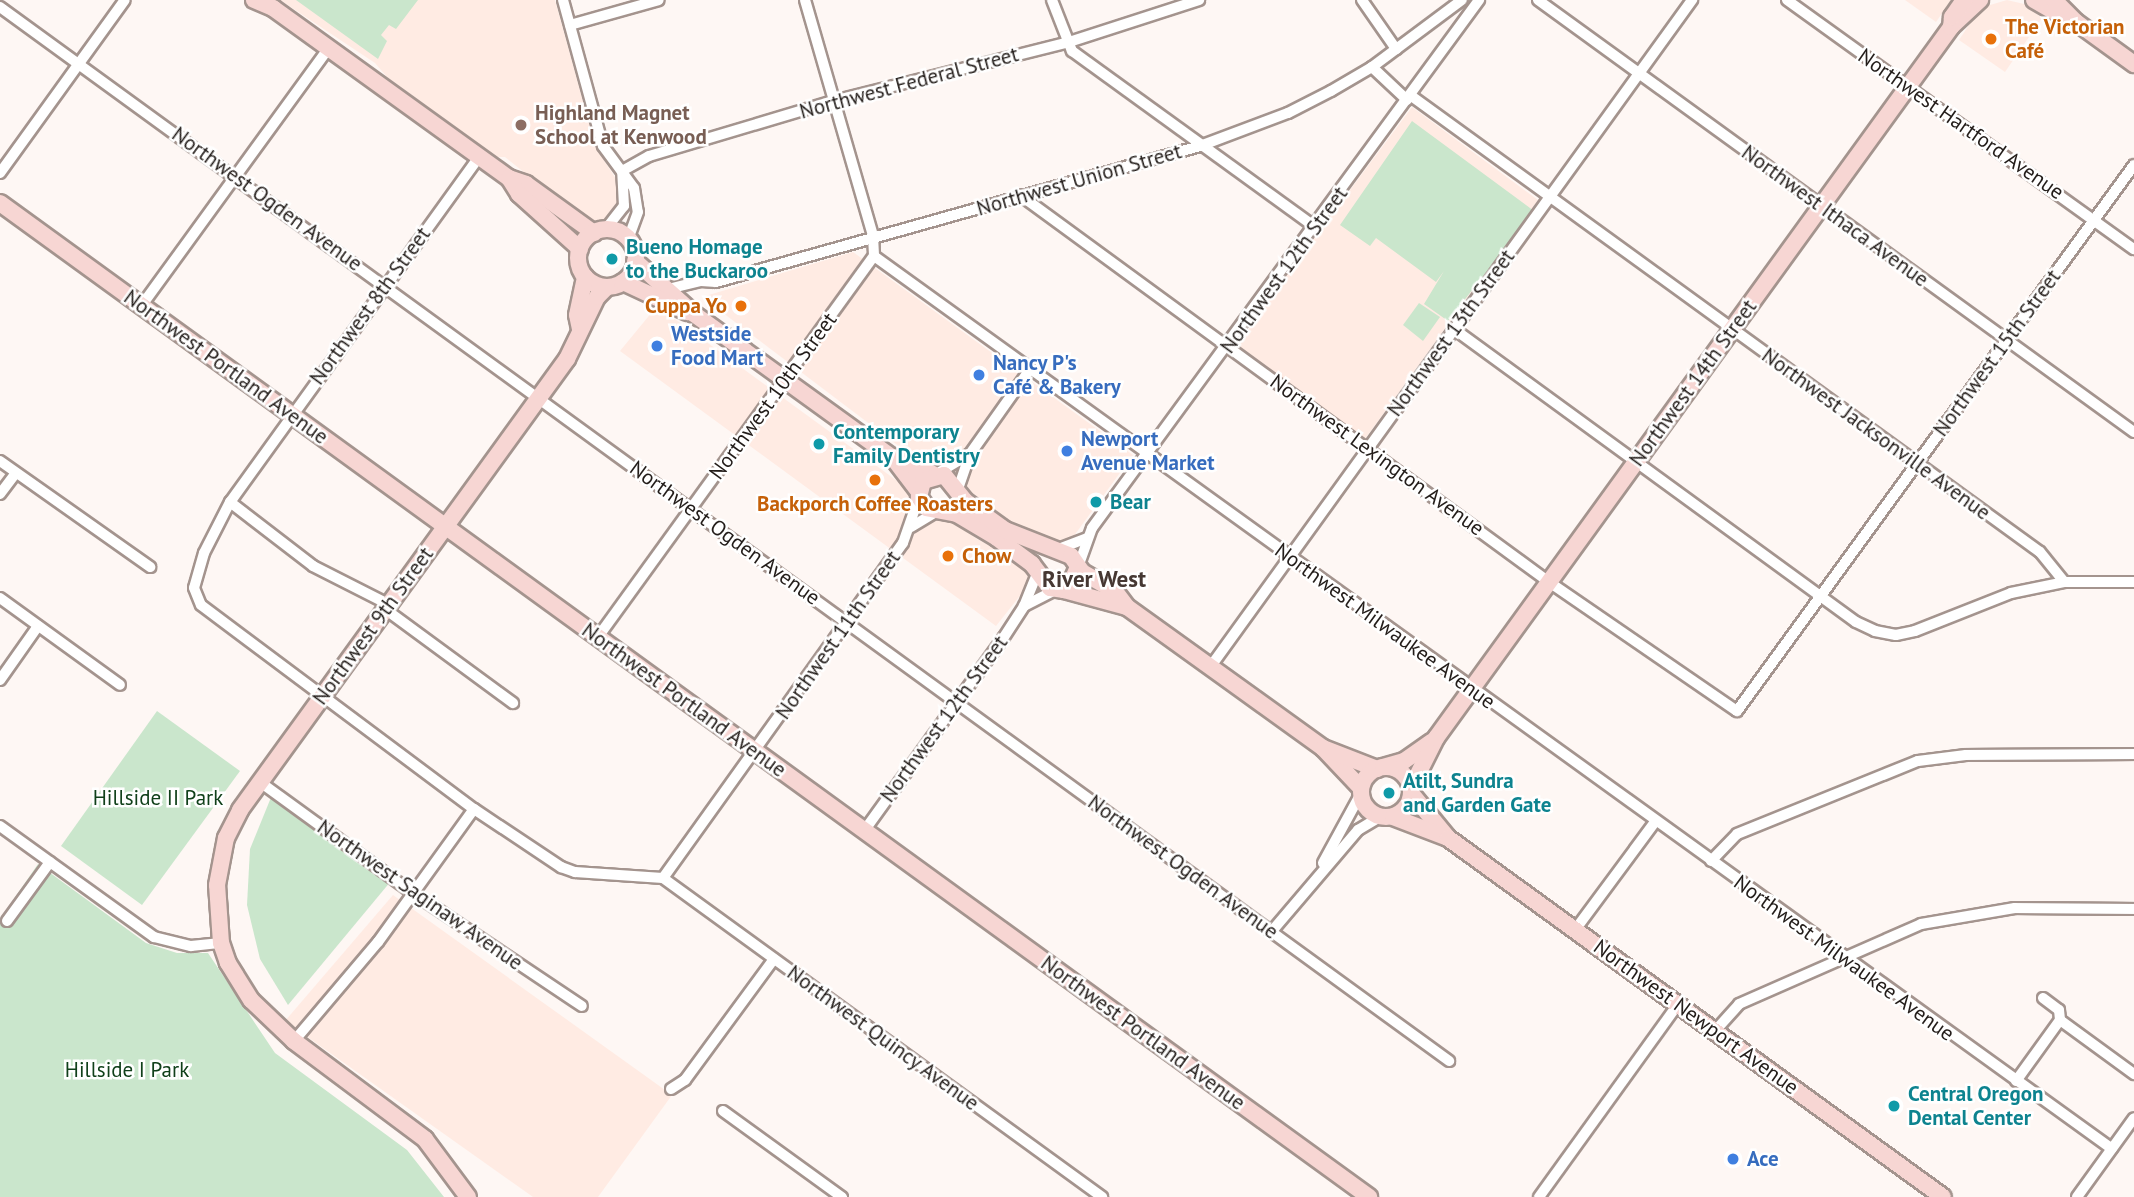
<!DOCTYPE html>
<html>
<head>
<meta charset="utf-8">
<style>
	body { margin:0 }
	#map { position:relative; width:2134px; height:1197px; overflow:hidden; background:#fef7f4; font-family:"PT Sans",sans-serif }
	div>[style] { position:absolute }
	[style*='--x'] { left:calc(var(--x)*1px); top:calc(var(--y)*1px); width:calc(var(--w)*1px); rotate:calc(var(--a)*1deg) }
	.built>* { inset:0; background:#ffebe3 }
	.green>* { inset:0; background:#cae6cc }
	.roads { filter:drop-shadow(2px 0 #a4948e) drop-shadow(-2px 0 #a4948e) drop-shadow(0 2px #a4948e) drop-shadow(0 -2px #a4948e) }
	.street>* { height:10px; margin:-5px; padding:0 5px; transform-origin:5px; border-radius:5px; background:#fff }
	.secondary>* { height:16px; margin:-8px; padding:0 8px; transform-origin:8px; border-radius:8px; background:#f7d6d3 }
	.secondary>.ring { margin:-8px; padding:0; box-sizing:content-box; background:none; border:16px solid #f7d6d3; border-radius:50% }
	.dots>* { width:19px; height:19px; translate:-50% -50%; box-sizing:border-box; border:4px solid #fff; border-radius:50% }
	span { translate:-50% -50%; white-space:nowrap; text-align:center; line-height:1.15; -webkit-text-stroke:5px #fff; paint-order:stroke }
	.food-label { font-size:21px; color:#c56008; font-weight:700 }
	.left { translate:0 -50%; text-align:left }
	.right { translate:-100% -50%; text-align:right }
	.street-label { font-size:21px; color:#231d1a }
	.education-label { font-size:21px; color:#785e54; font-weight:700 }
	.culture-label { font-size:21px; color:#0d838f; font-weight:700 }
	.shop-label { font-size:21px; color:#366cbe; font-weight:700 }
	.park-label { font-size:21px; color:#10401a }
	.neighbourhood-label { font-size:23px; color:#463833; font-weight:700 }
</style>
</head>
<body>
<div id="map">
	<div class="built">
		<div style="clip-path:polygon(280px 0,555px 0,596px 148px,620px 185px,621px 205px,606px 224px,592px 226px,505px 157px,497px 157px,387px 77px,375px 63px)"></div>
		<div style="clip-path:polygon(1905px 0,1951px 0,1936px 22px)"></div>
		<div style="clip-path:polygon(2007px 0,2024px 4px,2042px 18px,2005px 72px,1959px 40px,1980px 8px)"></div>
		<div style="clip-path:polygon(1412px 107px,1538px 200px,1365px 439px,1239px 347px,1239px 343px,1329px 212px,1335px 210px)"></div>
		<div style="clip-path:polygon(853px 252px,1133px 455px,1068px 544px,1029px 539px,933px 472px,702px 297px)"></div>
		<div style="clip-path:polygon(657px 306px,977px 539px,1026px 564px,1034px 578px,996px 626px,620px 351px)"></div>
		<div style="clip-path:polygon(393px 895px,672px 1095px,598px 1197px,533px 1197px,285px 1021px)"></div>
	</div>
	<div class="green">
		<div style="clip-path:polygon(296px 0,418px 0,396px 29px,389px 25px,381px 35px,387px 41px,378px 59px)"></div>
		<div style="clip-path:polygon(1412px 121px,1534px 211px,1448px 321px,1424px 304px,1444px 271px,1436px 282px,1376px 238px,1370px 246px,1340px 225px)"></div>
		<div style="clip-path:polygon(1419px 303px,1440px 317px,1423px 341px,1403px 325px)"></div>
		<div style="clip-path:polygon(157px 711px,240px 771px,142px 905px,61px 846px)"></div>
		<div style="clip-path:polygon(272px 795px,391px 881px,288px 1005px,260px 959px,247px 905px,250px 849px)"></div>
		<div style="clip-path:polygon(38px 864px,146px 943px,177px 953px,208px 953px,275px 1053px,407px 1150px,444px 1197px,0 1197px,0 919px)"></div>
	</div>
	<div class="roads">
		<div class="street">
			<div style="--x:563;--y:0;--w:151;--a:74.7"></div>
			<div style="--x:603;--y:146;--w:52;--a:53.6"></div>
			<div style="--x:634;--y:188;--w:24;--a:81"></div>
			<div style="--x:638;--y:212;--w:29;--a:110"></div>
			<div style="--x:805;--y:0;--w:246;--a:73.9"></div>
			<div style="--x:873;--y:236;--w:20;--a:87"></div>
			<div style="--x:874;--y:256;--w:1526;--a:35.8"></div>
			<div style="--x:1052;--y:0;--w:55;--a:68.6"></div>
			<div style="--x:1072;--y:51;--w:300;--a:35.9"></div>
			<div style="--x:1362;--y:0;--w:60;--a:55.2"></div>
			<div style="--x:1538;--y:0;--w:736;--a:35.94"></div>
			<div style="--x:1787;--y:0;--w:427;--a:35.7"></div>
			<div style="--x:0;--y:7;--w:1792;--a:36.03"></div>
			<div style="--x:570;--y:25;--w:92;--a:-15.7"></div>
			<div style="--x:1372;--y:67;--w:48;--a:43.3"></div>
			<div style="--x:1410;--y:95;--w:778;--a:35.96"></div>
			<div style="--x:2040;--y:552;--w:38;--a:51"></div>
			<div style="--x:479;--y:157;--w:425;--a:125.8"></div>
			<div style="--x:230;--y:502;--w:57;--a:117"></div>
			<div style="--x:204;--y:553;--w:36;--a:106"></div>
			<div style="--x:194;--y:588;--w:18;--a:68"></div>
			<div style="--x:201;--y:605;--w:341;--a:36.8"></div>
			<div style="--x:474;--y:809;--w:105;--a:33.7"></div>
			<div style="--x:561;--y:867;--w:15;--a:20"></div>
			<div style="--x:575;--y:872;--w:88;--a:3.9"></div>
			<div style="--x:663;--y:878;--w:543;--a:36"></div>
			<div style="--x:622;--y:171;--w:31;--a:-29"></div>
			<div style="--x:649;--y:156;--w:192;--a:-16.6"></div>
			<div style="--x:833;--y:101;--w:240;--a:-14"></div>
			<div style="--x:1066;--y:43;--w:140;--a:-17.9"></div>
			<div style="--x:0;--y:173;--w:213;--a:-54.2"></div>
			<div style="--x:1020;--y:195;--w:655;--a:36.19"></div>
			<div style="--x:1549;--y:582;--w:228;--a:34.5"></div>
			<div style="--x:1737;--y:711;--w:675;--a:-53.98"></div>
			<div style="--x:605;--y:230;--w:31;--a:-52"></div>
			<div style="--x:624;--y:206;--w:33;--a:-93"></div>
			<div style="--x:668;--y:289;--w:34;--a:-14"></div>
			<div style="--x:701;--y:281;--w:15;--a:4"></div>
			<div style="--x:716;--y:282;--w:503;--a:-15.69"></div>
			<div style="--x:1200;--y:146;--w:94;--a:-20.6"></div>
			<div style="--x:1288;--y:113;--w:48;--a:-27.1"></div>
			<div style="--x:1331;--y:91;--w:48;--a:-30.3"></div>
			<div style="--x:1372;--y:67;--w:112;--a:-36.7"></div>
			<div style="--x:142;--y:305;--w:318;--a:-54"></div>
			<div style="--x:1454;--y:329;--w:497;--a:36.1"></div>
			<div style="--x:1856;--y:622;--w:21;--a:25"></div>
			<div style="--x:1875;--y:631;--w:21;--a:11"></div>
			<div style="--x:1896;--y:635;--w:19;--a:-12"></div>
			<div style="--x:1915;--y:631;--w:103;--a:-21.6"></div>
			<div style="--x:2011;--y:593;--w:54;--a:-11.7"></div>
			<div style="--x:2064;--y:582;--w:70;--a:0"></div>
			<div style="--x:970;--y:454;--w:105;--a:-54.7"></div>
			<div style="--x:0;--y:461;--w:184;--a:35.2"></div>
			<div style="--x:938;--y:473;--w:37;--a:-31"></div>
			<div style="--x:970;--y:454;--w:36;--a:109"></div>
			<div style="--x:0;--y:494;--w:26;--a:-53"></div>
			<div style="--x:230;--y:502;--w:105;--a:37.6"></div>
			<div style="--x:313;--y:566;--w:84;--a:26.9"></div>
			<div style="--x:911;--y:527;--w:29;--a:-31"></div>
			<div style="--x:1056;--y:550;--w:33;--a:-21"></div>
			<div style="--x:1078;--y:567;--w:41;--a:-70.3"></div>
			<div style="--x:1092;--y:528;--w:655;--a:-53.76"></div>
			<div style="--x:0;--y:598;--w:148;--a:35.9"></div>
			<div style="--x:1024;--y:606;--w:36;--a:-27"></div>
			<div style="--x:385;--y:609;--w:159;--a:36.3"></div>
			<div style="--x:598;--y:637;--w:470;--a:-54.1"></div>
			<div style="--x:1211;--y:666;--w:822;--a:-54.16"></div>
			<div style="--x:0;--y:680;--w:66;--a:-54.9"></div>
			<div style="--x:260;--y:782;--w:189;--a:36"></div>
			<div style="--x:413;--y:893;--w:203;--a:33.8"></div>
			<div style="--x:0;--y:826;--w:190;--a:35.8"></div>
			<div style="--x:154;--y:937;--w:38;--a:14"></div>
			<div style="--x:191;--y:946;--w:30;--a:-6"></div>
			<div style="--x:864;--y:831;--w:239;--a:-54.2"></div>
			<div style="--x:1004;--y:637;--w:37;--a:-57"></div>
			<div style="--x:1024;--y:606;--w:35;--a:-68"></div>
			<div style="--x:1711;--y:861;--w:37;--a:-46"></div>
			<div style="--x:1737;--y:834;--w:195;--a:-22"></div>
			<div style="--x:1918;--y:761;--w:48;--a:-7.1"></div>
			<div style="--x:1966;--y:755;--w:168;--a:-0.3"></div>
			<div style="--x:1323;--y:863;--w:77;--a:-61.4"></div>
			<div style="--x:663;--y:878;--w:412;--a:-54.4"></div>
			<div style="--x:903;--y:543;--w:49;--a:-70.8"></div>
			<div style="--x:7;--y:921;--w:73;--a:-53.9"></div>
			<div style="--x:1575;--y:930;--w:134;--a:-53.5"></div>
			<div style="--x:1272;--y:931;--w:133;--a:-49.6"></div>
			<div style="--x:1358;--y:830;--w:26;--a:-31"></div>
			<div style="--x:2043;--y:998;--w:20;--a:37"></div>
			<div style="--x:2059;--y:1010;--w:10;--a:84"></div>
			<div style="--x:2060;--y:1020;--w:92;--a:36.1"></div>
			<div style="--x:1715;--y:1031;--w:36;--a:-48"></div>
			<div style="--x:1739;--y:1004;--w:199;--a:-23.7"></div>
			<div style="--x:1921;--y:924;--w:95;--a:-9.7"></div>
			<div style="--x:2015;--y:908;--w:119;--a:0.5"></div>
			<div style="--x:294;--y:1041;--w:130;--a:-49.7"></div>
			<div style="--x:378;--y:942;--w:164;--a:-54.2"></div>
			<div style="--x:2016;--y:1081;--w:75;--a:-54.2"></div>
			<div style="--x:671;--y:1089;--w:17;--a:-33"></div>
			<div style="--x:685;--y:1080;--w:150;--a:-53.7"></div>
			<div style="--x:723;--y:1111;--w:147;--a:35.9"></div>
			<div style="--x:1539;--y:1197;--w:238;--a:-54.2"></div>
			<div style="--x:2077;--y:1197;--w:97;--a:-54.2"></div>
		</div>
		<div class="secondary">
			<div style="--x:254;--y:0;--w:21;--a:23"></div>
			<div style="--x:273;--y:8;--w:291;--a:35.8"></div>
			<div style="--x:509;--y:178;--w:18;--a:19"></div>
			<div style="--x:526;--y:184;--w:84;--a:35.8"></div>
			<div style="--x:2034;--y:0;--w:39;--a:30"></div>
			<div style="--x:2054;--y:0;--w:31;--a:45"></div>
			<div style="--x:2076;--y:22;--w:72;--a:35.9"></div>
			<div style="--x:1951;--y:27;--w:40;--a:-43"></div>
			<div style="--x:509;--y:178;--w:19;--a:58"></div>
			<div style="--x:519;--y:194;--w:82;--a:42"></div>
			<div style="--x:0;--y:203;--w:1692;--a:35.98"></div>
			<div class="ring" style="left:578px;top:229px;width:42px;height:42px"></div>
			<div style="--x:635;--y:261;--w:79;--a:41.9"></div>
			<div style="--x:694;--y:314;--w:246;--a:35.9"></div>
			<div style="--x:893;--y:458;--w:43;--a:52.6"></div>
			<div style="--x:623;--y:282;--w:71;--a:25.1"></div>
			<div style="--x:580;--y:329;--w:14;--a:-102"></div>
			<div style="--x:577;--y:315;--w:39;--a:-78"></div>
			<div style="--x:893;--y:458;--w:43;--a:21.8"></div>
			<div style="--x:1078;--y:567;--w:20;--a:114"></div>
			<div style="--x:1070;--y:585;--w:8;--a:140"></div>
			<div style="--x:1064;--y:590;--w:14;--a:-172"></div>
			<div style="--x:1050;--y:588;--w:30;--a:-127"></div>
			<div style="--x:1032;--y:564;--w:44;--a:-143.4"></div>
			<div style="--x:997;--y:538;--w:47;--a:-149"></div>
			<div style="--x:957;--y:514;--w:31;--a:-169"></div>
			<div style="--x:927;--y:508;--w:14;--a:-126"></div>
			<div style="--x:919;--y:497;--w:16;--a:-76"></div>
			<div style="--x:923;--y:481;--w:22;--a:-16"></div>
			<div style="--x:944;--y:475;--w:33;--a:51"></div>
			<div style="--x:965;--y:501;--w:49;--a:35.9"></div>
			<div style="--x:1005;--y:530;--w:71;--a:21.5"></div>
			<div style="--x:1071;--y:556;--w:19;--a:55"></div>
			<div style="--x:1082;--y:572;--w:38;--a:30"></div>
			<div style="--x:1115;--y:591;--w:20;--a:53"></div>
			<div style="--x:1127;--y:607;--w:241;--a:35.7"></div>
			<div style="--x:1323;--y:748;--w:55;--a:46.5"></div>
			<div style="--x:1064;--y:590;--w:65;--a:15.1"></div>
			<div style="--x:1323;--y:748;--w:58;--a:21.3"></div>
			<div class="ring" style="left:1361px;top:767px;width:34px;height:34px"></div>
			<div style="--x:1383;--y:767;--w:22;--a:-16"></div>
			<div style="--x:1404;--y:761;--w:33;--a:-35"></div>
			<div style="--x:1411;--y:788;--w:56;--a:-63.4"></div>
			<div style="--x:1436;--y:738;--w:878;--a:-54.08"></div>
			<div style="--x:1951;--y:27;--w:10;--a:-84"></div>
			<div style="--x:1952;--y:17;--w:21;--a:-55"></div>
			<div style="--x:1411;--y:793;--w:58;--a:50.6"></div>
			<div style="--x:1393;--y:817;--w:59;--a:20.9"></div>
			<div style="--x:1448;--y:838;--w:611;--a:35.95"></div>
			<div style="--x:468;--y:1197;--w:72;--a:-126.6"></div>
			<div style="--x:425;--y:1139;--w:164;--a:-143.2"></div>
			<div style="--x:294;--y:1041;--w:59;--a:-136.4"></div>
			<div style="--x:251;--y:1000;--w:44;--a:-121.9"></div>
			<div style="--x:228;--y:963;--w:21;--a:-109"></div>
			<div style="--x:221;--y:943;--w:58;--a:-93.9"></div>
			<div style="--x:217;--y:885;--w:48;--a:-79.2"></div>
			<div style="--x:226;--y:838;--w:31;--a:-63"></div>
			<div style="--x:240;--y:810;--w:557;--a:-54.06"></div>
			<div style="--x:567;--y:359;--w:69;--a:-64.2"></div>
			<div style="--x:597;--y:297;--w:14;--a:-45"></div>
		</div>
	</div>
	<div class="dots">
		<div style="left:1991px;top:39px;background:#e8710a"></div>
		<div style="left:521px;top:125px;background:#8d6e63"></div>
		<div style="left:612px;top:259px;background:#0f9aa8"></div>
		<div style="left:741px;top:306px;background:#e8710a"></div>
		<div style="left:657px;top:346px;background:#3f7fe0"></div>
		<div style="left:979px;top:375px;background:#3f7fe0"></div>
		<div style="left:819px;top:444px;background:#0f9aa8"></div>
		<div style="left:1067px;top:451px;background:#3f7fe0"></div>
		<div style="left:875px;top:480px;background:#e8710a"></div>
		<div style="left:1096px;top:502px;background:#0f9aa8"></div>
		<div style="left:948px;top:556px;background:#e8710a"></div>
		<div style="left:1389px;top:793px;background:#0f9aa8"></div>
		<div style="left:1894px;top:1106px;background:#0f9aa8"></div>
		<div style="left:1733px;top:1159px;background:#3f7fe0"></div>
	</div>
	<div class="food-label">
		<span class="left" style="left:2005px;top:39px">The Victorian<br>Café</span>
		<span class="right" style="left:727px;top:306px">Cuppa Yo</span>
		<span style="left:875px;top:504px">Backporch Coffee Roasters</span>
		<span class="left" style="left:962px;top:556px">Chow</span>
	</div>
	<div class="street-label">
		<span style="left:909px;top:83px;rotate:-15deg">Northwest Federal Street</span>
		<span style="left:1961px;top:124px;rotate:35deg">Northwest Hartford Avenue</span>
		<span style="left:1079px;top:180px;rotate:-16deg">Northwest Union Street</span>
		<span style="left:267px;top:199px;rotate:36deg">Northwest Ogden Avenue</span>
		<span style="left:1835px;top:216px;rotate:36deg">Northwest Ithaca Avenue</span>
		<span style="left:1284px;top:270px;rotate:-54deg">Northwest 12th Street</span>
		<span style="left:370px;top:306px;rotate:-54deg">Northwest 8th Street</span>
		<span style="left:1451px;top:333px;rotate:-54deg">Northwest 13th Street</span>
		<span style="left:1997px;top:353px;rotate:-54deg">Northwest 15th Street</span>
		<span style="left:226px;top:367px;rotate:36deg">Northwest Portland Avenue</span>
		<span style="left:1693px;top:383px;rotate:-54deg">Northwest 14th Street</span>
		<span style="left:773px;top:396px;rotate:-54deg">Northwest 10th Street</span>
		<span style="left:1876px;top:434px;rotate:36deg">Northwest Jacksonville Avenue</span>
		<span style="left:1377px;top:455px;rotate:36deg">Northwest Lexington Avenue</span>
		<span style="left:725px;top:533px;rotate:36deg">Northwest Ogden Avenue</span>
		<span style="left:373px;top:626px;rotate:-54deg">Northwest 9th Street</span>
		<span style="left:1385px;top:626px;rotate:36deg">Northwest Milwaukee Avenue</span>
		<span style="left:838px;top:635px;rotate:-55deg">Northwest 11th Street</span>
		<span style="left:684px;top:700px;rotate:36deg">Northwest Portland Avenue</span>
		<span style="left:944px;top:719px;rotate:-54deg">Northwest 12th Street</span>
		<span style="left:1183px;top:867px;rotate:36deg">Northwest Ogden Avenue</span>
		<span style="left:420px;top:895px;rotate:35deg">Northwest Saginaw Avenue</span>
		<span style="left:1844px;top:958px;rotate:36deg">Northwest Milwaukee Avenue</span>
		<span style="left:1696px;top:1017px;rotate:36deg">Northwest Newport Avenue</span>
		<span style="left:1143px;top:1033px;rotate:36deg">Northwest Portland Avenue</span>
		<span style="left:883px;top:1038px;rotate:36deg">Northwest Quincy Avenue</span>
	</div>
	<div class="education-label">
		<span class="left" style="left:535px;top:125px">Highland Magnet<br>School at Kenwood</span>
	</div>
	<div class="culture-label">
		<span class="left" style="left:626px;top:259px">Bueno Homage<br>to the Buckaroo</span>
		<span class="left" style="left:833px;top:444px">Contemporary<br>Family Dentistry</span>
		<span class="left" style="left:1110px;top:502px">Bear</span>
		<span class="left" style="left:1403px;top:793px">Atilt, Sundra<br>and Garden Gate</span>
		<span class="left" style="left:1908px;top:1106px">Central Oregon<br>Dental Center</span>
	</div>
	<div class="shop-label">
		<span class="left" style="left:671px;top:346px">Westside<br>Food Mart</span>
		<span class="left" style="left:993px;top:375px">Nancy P's<br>Café &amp; Bakery</span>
		<span class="left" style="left:1081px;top:451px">Newport<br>Avenue Market</span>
		<span class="left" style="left:1747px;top:1159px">Ace</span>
	</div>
	<div class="park-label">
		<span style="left:158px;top:798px">Hillside II Park</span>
		<span style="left:127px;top:1070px">Hillside I Park</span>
	</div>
	<div class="neighbourhood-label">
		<span style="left:1094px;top:579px">River West</span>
	</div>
</div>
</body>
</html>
